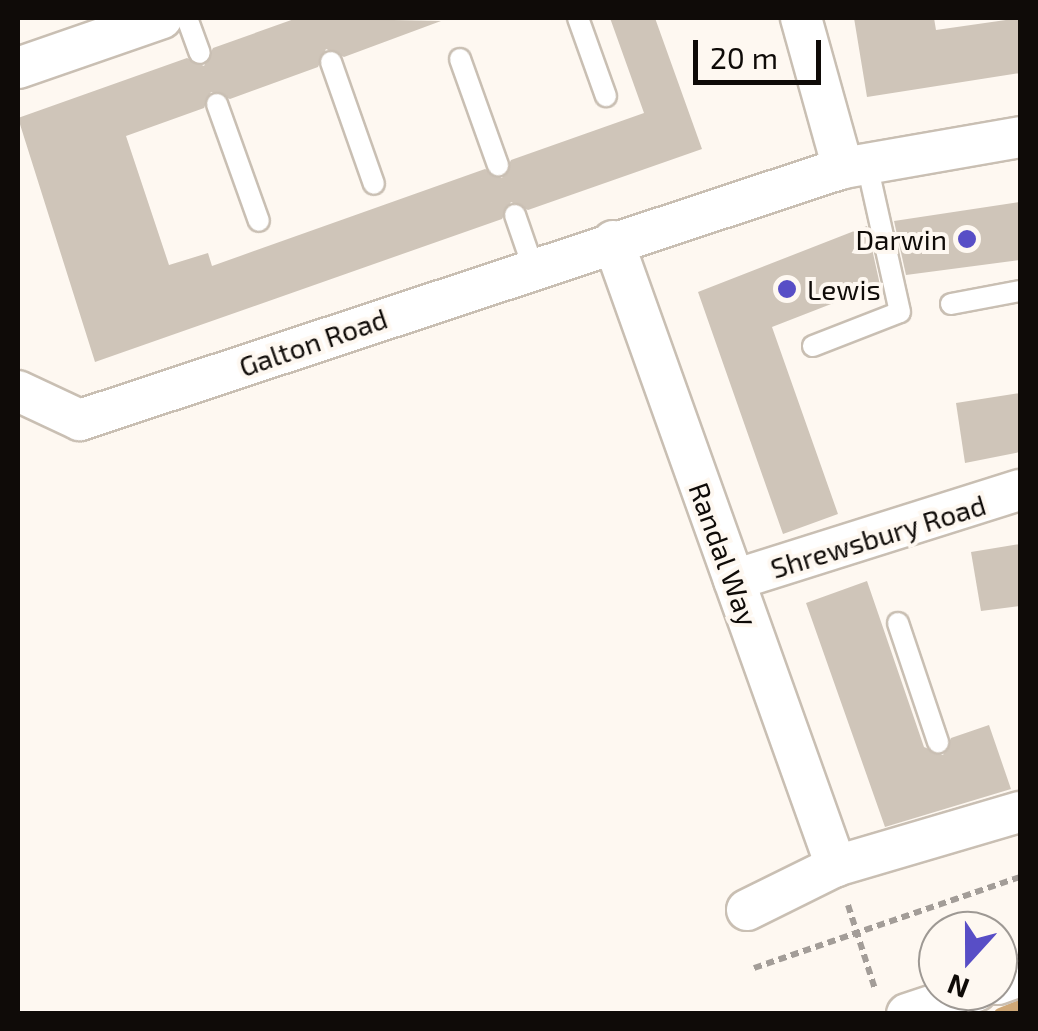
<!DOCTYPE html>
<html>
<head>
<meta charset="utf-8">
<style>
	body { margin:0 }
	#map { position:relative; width:1038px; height:1031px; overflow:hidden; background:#fef8f1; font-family:"Exo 2",sans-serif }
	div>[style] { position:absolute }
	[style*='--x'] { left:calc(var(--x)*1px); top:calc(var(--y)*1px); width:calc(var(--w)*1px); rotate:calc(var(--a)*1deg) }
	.stream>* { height:12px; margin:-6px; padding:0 6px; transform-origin:6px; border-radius:6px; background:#cfa877 }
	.building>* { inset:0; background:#cfc5b9 }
	.path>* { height:6px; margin-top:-3px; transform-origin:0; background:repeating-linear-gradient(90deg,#a39d98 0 8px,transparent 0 13px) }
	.roads { filter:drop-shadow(2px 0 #c9bfb3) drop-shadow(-2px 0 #c9bfb3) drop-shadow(0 2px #c9bfb3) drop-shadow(0 -2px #c9bfb3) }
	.lane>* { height:20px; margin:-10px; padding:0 10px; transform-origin:10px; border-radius:10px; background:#fff }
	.street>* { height:40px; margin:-20px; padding:0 20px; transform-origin:20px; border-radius:20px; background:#fff }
	.dots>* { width:28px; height:28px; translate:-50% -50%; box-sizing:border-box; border:5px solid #fef8f1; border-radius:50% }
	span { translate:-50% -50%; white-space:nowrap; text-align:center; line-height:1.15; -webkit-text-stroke:8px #fef8f1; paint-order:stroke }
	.poi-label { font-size:28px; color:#0f0b08 }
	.right { translate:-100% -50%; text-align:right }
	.left { translate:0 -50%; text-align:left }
	.street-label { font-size:28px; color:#0f0b08 }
	.frame { position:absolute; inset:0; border:20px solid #0f0b08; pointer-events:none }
	.north { position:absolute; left:918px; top:911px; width:100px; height:100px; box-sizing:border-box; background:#fef8f1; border:2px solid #9e9994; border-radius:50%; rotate:201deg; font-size:28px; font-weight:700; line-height:40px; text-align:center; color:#0f0b08 }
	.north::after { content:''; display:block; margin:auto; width:35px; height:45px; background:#584ec6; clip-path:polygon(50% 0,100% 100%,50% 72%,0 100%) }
	.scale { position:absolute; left:693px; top:40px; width:128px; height:45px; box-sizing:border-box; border:5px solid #0f0b08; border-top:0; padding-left:12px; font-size:30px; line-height:35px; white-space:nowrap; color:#0f0b08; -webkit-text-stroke:8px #fef8f1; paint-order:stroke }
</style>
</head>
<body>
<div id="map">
	<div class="stream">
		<div style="--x:1000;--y:1014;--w:22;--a:-22"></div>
	</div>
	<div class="building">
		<div style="clip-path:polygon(297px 18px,441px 21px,344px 57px,326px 49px,318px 67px,230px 99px,211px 92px,204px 108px,126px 136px,169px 265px,208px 253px,212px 266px,485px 169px,502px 178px,511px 160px,644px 113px,610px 18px,655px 18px,702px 149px,528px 210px,511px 202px,502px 219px,95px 362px,18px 118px,187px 58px,204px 66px,213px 48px)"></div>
		<div style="clip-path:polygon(854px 18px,934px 18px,936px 30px,1020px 18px,1020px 73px,867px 97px)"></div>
		<div style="clip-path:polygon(1020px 202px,1020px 260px,906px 275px,894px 221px)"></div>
		<div style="clip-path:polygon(867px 226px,880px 285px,772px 327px,838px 514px,783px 534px,698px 292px)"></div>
		<div style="clip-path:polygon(1020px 393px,1020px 452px,965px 463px,956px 403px)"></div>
		<div style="clip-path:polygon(1020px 544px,1020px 606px,981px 611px,971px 552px)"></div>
		<div style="clip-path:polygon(867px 581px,924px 747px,943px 755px,951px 738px,989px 725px,1011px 789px,885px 827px,806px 603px)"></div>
	</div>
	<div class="path">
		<div style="--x:848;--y:905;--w:88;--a:72.2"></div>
		<div style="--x:754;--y:968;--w:281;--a:-18.9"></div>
	</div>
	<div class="roads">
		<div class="lane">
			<div style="--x:187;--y:18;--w:37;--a:70"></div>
			<div style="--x:578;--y:18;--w:83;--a:70.3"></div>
			<div style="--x:460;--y:59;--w:113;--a:70.3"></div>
			<div style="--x:331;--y:62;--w:129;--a:70.6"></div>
			<div style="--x:217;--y:104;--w:124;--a:70.3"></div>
			<div style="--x:515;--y:215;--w:55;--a:70.9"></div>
			<div style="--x:951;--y:304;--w:70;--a:-10.7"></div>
			<div style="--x:813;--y:346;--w:93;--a:-21.3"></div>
			<div style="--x:900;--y:312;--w:152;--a:-102.6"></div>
			<div style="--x:898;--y:623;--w:126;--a:71.4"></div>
		</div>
		<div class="street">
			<div style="--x:801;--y:18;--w:156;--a:74.4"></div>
			<div style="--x:18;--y:68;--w:152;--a:-19.1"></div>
			<div style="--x:613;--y:241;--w:664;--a:70.36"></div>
			<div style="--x:18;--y:391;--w:68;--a:25.1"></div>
			<div style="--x:80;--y:420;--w:804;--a:-18.28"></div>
			<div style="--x:843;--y:168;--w:180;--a:-9.9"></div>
			<div style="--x:734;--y:580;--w:300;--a:-17.5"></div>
			<div style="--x:747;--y:910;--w:99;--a:-26.3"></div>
			<div style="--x:836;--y:866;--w:192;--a:-16.4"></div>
			<div style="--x:998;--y:984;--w:23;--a:-20"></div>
			<div style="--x:907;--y:1014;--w:73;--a:-18.4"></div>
		</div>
	</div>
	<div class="dots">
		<div style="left:967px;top:239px;background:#584ec6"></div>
		<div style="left:787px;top:289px;background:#584ec6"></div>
	</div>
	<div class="poi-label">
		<span class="right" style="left:947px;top:239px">Darwin</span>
		<span class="left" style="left:807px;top:289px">Lewis</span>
	</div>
	<div class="street-label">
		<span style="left:313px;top:342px;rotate:-19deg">Galton Road</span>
		<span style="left:878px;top:536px;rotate:-17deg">Shrewsbury Road</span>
		<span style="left:724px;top:554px;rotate:70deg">Randal Way</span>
	</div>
	<div class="frame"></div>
	<div class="north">N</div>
	<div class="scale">20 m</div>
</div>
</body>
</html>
